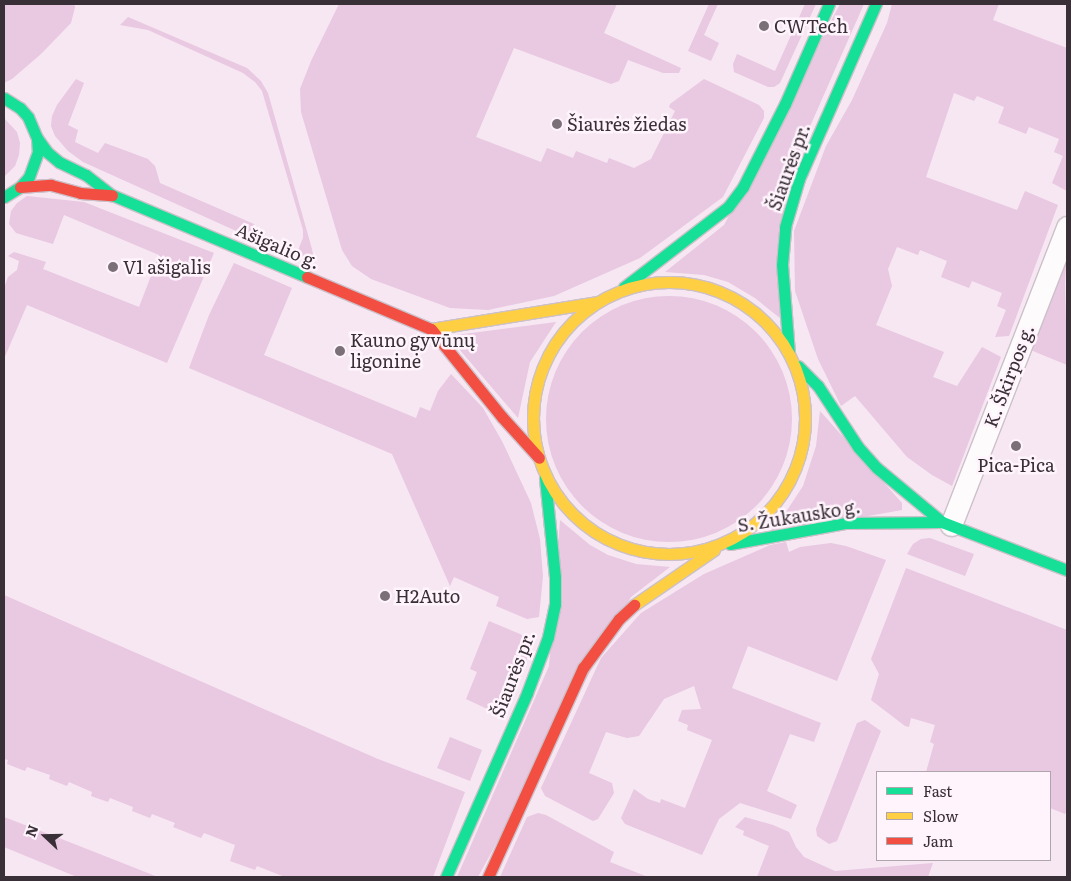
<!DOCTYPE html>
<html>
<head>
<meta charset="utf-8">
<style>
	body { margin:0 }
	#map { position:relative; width:1071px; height:881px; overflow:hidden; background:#f6e7f2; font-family:Literata,serif }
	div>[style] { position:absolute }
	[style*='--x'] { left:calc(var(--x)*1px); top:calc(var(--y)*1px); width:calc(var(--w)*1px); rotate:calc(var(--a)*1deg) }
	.green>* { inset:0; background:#e9c8e1 }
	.round { border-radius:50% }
	.roads { filter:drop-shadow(1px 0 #ccc0c9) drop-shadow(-1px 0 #ccc0c9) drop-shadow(0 1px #ccc0c9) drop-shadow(0 -1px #ccc0c9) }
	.street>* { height:21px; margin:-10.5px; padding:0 10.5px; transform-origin:10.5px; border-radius:10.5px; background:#fefbfd }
	.fast>* { height:11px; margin:-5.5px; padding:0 5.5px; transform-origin:5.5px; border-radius:5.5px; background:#16e098 }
	.slow>* { height:11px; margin:-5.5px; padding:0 5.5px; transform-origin:5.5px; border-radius:5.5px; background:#ffcf43 }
	.slow>.ring { margin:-5.5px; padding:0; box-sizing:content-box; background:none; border:11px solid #ffcf43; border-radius:50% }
	.jam>* { height:11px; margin:-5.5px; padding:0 5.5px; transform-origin:5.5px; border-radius:5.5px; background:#f24e42 }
	.dots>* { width:14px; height:14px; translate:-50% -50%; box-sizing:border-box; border:2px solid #fff4fc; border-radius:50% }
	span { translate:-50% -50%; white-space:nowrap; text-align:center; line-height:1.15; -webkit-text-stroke:5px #fff4fc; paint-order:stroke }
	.poi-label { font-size:18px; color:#392f36 }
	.left { translate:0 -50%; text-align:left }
	.street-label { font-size:18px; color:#392f36 }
	.frame { position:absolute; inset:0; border:5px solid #392f36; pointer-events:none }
	.legend { position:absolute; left:876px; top:771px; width:175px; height:90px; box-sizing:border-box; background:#fff4fc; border:1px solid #b0a5ad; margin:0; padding:6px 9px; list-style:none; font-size:15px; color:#392f36 }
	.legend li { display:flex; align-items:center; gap:10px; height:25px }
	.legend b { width:25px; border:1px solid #b0a5ad }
	.north { position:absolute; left:20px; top:811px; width:50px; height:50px; -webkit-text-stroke:4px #fff4fc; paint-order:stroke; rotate:291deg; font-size:14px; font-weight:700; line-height:20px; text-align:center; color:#392f36 }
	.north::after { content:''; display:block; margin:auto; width:18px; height:22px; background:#392f36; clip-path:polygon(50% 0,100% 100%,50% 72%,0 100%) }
</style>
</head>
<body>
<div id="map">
	<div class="green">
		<div style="clip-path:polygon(4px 4px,74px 4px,75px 7px,71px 23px,41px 54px,12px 79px,4px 83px)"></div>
		<div style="clip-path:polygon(339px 4px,617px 4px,604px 33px,681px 68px,679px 73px,663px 73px,628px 60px,619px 81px,611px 84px,514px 48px,476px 137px,541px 162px,547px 148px,573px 158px,576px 151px,607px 163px,609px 158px,634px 168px,651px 159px,675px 111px,669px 107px,670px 104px,704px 79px,759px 105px,764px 111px,764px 118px,723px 197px,640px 258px,554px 296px,488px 310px,450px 308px,371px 279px,352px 266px,342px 250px,301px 112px,300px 89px,311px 61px)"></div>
		<div style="clip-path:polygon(709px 4px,718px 4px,704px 35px,719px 43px,711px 61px,688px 51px)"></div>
		<div style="clip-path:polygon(805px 4px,816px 4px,780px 83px,774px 87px,768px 87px,734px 72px,733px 64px,737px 54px,775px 71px)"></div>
		<div style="clip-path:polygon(840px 4px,864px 4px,800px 149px,781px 319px,755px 298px,728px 282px,704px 275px,665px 272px,724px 225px)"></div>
		<div style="clip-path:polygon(892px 4px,999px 4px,993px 20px,1067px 48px,1067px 191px,1052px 183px,1063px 156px,1054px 152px,1059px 139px,1029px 127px,1026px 134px,998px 123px,1004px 107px,977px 96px,974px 101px,954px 93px,926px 177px,1017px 210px,1025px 191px,1058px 205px,1009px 336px,995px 337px,1006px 310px,997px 306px,1002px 293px,972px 281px,969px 288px,941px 277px,947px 261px,920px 250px,918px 255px,897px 247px,888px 269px,892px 286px,876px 325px,944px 352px,933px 377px,957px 386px,982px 347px,1001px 357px,952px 486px,932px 475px,907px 457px,855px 396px,841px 406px,818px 359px,795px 291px,794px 231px,826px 146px,852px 100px,887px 23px)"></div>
		<div style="clip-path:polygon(128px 17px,247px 68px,261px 81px,268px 93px,312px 249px,313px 255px,310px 258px,296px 255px,303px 238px,303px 230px,262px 91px,255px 82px,243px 73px,148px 30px,120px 25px)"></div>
		<div style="clip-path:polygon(76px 79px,84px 83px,68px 125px,78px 130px,75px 142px,98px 153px,105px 143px,148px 159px,155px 166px,160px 183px,254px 224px,257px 233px,254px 239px,83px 162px,68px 151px,55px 136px,51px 126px,52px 116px,57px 105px)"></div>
		<div style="clip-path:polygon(4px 118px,17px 132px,20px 143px,19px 155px,15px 166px,4px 177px)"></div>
		<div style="clip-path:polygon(27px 196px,84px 202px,214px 253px,167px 363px,27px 305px,4px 359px,4px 288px,8px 277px,17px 270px,19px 261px,8px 256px,14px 252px,46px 262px,43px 269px,139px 307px,159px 255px,64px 215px,53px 244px,16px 233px,9px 224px,11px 211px,17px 203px)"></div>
		<div style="clip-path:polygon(1067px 244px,1065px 284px,1067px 365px,1028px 349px)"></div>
		<div style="clip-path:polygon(234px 263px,292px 288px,264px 355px,416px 418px,420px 407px,430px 411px,438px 391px,451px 374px,483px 408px,502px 441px,531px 503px,540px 539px,543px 576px,539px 617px,527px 619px,496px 606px,499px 597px,454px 577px,450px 586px,392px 454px,189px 368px,209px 315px)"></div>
		<div class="round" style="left:546px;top:296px;width:246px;height:246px"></div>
		<div style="clip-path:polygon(556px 322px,530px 362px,518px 418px,448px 336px)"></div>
		<div style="clip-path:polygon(820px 411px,902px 503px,902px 510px,767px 534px,782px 518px,803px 486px,816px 446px)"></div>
		<div style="clip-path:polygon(560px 520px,590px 545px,608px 555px,636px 564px,670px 567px,631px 597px,478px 877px,457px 877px,549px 666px)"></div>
		<div style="clip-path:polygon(930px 538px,974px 554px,965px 576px,907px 554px,913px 544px,921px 539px)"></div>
		<div style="clip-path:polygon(786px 542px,789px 552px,800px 547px,831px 543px,846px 546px,886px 560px,837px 681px,748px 646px,732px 688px,821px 723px,814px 742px,790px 734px,767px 791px,797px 805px,791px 819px,740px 803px,719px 819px,702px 855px,625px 824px,621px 818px,634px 789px,648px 799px,660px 803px,661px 799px,685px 808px,712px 740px,687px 730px,688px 725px,678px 721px,682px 710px,701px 709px,694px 686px,664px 699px,639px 736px,627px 738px,606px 732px,589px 773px,612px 783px,614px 793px,598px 819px,593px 821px,545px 796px,541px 788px,601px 658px,641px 613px,704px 574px,770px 545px)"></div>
		<div style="clip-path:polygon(906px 568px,1067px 630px,1067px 810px,1065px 814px,1050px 808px,1050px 772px,926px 772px,934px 744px,930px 742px,935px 725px,911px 718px,909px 727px,905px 726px,871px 700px,879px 674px,871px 659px)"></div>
		<div style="clip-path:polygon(4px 595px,378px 759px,465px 792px,433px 877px,285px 877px,257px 866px,255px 870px,230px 861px,235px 845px,204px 833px,201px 838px,173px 827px,175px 823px,152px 814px,150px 818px,132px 811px,133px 807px,110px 798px,108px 802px,91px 796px,92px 792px,69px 782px,67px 786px,49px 779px,50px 775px,27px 767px,25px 771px,7px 764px,8px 760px,4px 759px)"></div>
		<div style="clip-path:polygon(489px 621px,520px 634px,527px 639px,531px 645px,524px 671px,498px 714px,466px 699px,477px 672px,470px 669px)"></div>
		<div style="clip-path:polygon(865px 720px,881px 731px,837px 841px,829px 844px,817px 836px,816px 829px,857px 723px)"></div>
		<div style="clip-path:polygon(450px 737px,482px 750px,470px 781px,437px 768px)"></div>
		<div style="clip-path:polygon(538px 813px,546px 815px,614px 852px,610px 862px,648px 877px,500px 877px,527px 817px)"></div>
		<div style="clip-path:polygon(4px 817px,59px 838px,158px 877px,77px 877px,4px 847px)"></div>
		<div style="clip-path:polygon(745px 817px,773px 825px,789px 832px,796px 847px,804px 857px,835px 871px,933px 863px,928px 877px,757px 877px,769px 846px,743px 835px,744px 831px,735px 827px)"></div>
	</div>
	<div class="roads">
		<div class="street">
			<div style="--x:951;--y:525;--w:320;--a:-68.7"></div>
		</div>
		<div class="fast">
			<div style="--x:4;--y:98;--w:19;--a:32"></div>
			<div style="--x:20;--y:108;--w:12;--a:48"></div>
			<div style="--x:28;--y:117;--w:23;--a:67"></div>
			<div style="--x:37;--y:138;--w:14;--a:86"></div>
			<div style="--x:38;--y:152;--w:27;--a:110"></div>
			<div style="--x:29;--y:177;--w:13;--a:132"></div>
			<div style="--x:20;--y:187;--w:19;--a:148"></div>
			<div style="--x:37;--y:138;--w:17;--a:54"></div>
			<div style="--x:47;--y:152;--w:16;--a:40"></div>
			<div style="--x:59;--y:162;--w:30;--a:26"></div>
			<div style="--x:86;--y:175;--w:33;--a:38"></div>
			<div style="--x:112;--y:195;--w:212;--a:22.8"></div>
			<div style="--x:624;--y:287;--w:131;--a:-37.6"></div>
			<div style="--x:728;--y:207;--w:25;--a:-53"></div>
			<div style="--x:743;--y:187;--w:93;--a:-63.2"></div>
			<div style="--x:785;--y:104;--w:109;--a:-66.3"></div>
			<div style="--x:789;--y:353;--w:88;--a:-94.5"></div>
			<div style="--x:782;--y:265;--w:38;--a:-85"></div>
			<div style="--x:785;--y:227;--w:50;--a:-73.7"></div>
			<div style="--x:799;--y:179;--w:191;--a:-66.3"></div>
			<div style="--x:798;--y:366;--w:28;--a:45"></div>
			<div style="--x:818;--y:386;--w:73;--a:56.7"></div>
			<div style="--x:858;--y:447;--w:28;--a:48"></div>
			<div style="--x:877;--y:468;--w:85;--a:39.7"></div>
			<div style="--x:942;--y:522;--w:134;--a:21"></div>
			<div style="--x:730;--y:544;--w:118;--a:-10.3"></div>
			<div style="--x:846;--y:523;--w:96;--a:-0.6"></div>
			<div style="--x:446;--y:877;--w:201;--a:-66.2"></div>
			<div style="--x:527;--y:693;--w:60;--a:-69.4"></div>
			<div style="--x:548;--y:637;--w:34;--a:-78"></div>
			<div style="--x:555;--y:604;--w:27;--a:-90"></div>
			<div style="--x:555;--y:577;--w:100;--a:-95.8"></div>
		</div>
		<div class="slow">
			<div class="ring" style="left:533px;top:282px;width:261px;height:261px"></div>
			<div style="--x:431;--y:329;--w:169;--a:-9.2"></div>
			<div style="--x:634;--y:605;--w:97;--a:-34.5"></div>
		</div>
		<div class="jam">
			<div style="--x:20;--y:187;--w:31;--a:-4"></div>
			<div style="--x:51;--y:185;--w:30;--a:15"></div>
			<div style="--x:80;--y:193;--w:32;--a:4"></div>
			<div style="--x:307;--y:277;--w:134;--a:22.8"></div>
			<div style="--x:431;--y:329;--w:113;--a:51.1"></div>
			<div style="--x:502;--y:417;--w:55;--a:47.9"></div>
			<div style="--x:488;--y:877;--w:230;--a:-65.6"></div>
			<div style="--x:583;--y:668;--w:61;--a:-53.7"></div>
			<div style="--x:619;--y:619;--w:21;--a:-43"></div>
		</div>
	</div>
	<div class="dots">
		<div style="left:764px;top:26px;background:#7b6f78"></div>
		<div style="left:557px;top:124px;background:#7b6f78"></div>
		<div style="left:113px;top:267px;background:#7b6f78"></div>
		<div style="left:340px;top:351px;background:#7b6f78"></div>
		<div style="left:1016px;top:446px;background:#7b6f78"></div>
		<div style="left:385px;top:596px;background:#7b6f78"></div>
	</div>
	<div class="poi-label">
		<span class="left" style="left:774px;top:26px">CWTech</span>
		<span class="left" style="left:567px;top:124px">Šiaurės žiedas</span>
		<span class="left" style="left:123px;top:267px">V1 ašigalis</span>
		<span class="left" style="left:350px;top:351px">Kauno gyvūnų<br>ligoninė</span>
		<span style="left:1016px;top:465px">Pica-Pica</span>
		<span class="left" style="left:395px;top:596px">H2Auto</span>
	</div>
	<div class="street-label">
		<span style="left:789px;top:167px;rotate:-70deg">Šiaurės pr.</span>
		<span style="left:278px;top:246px;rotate:23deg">Ašigalio g.</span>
		<span style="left:1009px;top:376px;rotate:-69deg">K. Škirpos g.</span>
		<span style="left:799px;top:516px;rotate:-9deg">S. Žukausko g.</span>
		<span style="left:513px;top:674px;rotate:-69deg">Šiaurės pr.</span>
	</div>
	<div class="frame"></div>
	<ul class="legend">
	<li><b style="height:6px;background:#16e098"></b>Fast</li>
	<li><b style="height:6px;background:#ffcf43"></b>Slow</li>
	<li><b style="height:6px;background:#f24e42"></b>Jam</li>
	</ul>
	<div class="north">N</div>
</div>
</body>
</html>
